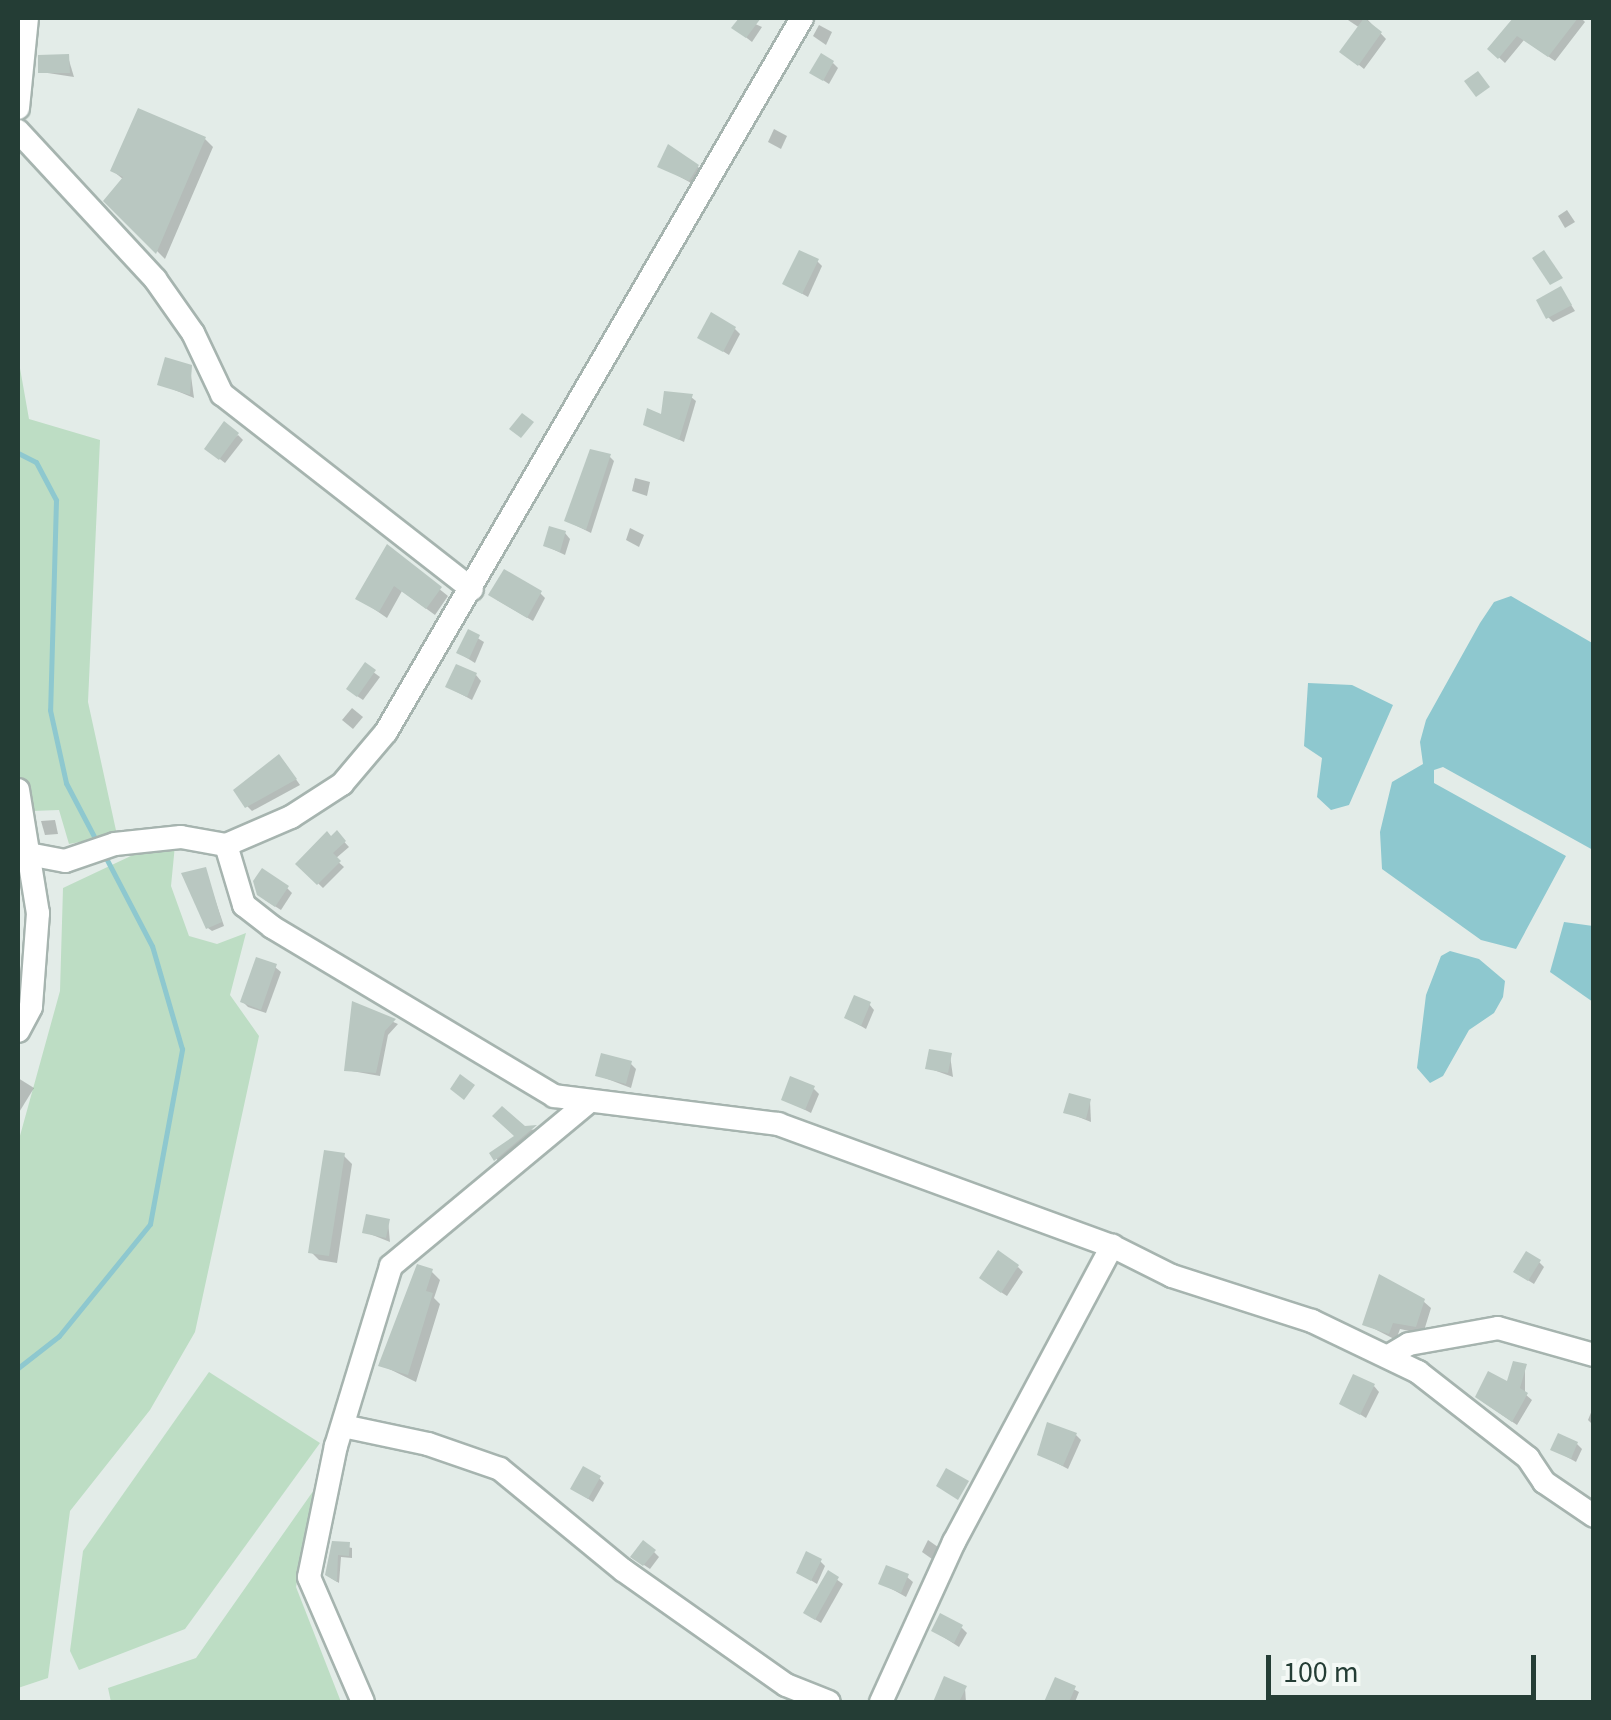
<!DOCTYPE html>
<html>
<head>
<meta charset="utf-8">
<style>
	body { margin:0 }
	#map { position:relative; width:1611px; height:1720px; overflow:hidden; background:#e3ece8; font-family:"Source Sans 3",sans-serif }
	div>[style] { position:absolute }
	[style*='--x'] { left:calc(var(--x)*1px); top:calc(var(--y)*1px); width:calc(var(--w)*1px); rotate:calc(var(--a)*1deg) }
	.green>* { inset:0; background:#bdddc4 }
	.water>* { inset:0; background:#8ec8cf }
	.shadow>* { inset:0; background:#0003 }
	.stream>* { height:5px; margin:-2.5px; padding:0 2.5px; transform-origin:2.5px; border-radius:2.5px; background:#8ec8cf }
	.building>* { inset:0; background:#b9c7c1 }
	.roads { filter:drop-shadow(2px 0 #a6b4af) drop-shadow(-2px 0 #a6b4af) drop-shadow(0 2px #a6b4af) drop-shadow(0 -2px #a6b4af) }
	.street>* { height:22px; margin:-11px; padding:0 11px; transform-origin:11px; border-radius:11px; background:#fff }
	span { translate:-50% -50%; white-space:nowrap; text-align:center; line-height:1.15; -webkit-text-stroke:8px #f4f9f6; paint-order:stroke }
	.frame { position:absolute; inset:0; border:20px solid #243d35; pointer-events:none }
	.scale { position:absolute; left:1266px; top:1655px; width:270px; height:45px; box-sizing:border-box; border:5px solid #243d35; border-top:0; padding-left:12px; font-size:30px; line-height:35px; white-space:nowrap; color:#243d35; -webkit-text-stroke:8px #f4f9f6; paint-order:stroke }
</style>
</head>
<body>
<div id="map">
	<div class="green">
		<div style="clip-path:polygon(18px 357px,29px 419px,100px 440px,88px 702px,117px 835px,69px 844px,59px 810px,32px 811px,18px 824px)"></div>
		<div style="clip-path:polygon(175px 845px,171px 886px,189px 936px,217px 944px,246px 933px,230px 995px,259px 1036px,195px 1332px,150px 1410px,70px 1511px,48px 1678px,18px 1688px,18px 1143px,60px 991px,63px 888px,135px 854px)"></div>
		<div style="clip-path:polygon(209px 1372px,320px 1443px,185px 1629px,79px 1670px,70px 1651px,83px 1551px)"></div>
		<div style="clip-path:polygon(316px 1487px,296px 1587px,341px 1702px,111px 1702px,108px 1688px,196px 1658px)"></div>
	</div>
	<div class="water">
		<div style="clip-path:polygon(1511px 596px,1594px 644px,1593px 850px,1443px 767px,1434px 770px,1434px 783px,1566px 856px,1516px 949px,1481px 940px,1382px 869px,1380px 832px,1392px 782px,1423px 764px,1420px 742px,1426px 720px,1480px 623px,1494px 602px)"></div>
		<div style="clip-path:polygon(1308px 683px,1352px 685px,1393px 705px,1349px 805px,1331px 810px,1317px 797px,1322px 758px,1304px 746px)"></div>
		<div style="clip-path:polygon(1564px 922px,1593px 926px,1593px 1002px,1550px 972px)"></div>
		<div style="clip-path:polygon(1450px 951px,1479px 959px,1505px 981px,1503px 997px,1494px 1013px,1469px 1030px,1443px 1076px,1430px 1083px,1417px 1068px,1426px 995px,1441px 956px)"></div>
	</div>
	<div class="shadow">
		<div style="clip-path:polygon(742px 18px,762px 27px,752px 42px,734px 28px)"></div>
		<div style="clip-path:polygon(1345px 18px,1366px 18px,1386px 39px,1364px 69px,1348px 56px,1360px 28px)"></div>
		<div style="clip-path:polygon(1515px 18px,1581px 18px,1585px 22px,1555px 61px,1524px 40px,1505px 63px,1490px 49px)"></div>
		<div style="clip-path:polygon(819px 25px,832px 32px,826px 45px,813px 36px)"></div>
		<div style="clip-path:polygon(68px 57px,74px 77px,41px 72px)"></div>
		<div style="clip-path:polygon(833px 63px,838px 68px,829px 84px,812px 73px)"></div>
		<div style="clip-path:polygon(774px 129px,787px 136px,781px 149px,768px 142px)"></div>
		<div style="clip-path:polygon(205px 139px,213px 147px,165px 259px,107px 201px,124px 180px,113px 171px)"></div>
		<div style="clip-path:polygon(660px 166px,698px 167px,701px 170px,693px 184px)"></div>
		<div style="clip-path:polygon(1567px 210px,1575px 222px,1565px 228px,1558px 216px)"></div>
		<div style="clip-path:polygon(817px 261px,822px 266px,808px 297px,785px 284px)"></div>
		<div style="clip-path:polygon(1561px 289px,1575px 311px,1553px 322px,1548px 317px)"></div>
		<div style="clip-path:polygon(735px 329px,740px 334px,729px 355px,700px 337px)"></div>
		<div style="clip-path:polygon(190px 368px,194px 398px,160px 384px)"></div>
		<div style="clip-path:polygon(691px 397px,696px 401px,684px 442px,646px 424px)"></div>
		<div style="clip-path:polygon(238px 435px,243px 440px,225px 463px,212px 453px)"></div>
		<div style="clip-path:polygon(609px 456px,614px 461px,591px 533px,567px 521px)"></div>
		<div style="clip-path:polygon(635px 478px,650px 482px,647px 496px,632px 491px)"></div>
		<div style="clip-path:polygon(630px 528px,644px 535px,639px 547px,626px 540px)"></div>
		<div style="clip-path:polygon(565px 533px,570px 539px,565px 555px,546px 546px)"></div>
		<div style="clip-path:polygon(387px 547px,448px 596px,435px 615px,402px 591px,387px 618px,358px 598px)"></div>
		<div style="clip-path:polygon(540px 593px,545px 598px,533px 621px,497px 600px)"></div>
		<div style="clip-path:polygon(469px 633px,484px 642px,475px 663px,459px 653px)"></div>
		<div style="clip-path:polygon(365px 666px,380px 677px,363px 700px,354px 694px)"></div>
		<div style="clip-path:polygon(476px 675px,481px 681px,472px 700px,448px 687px)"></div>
		<div style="clip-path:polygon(352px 708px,363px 717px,353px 729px,342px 720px)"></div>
		<div style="clip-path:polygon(284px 762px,300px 785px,252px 811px,247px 806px)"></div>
		<div style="clip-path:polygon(55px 820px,58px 834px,45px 835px,41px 821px)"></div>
		<div style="clip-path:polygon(337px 834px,349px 847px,335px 859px,344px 867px,323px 888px,298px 864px)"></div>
		<div style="clip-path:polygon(205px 870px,224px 926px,212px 931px,208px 928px)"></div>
		<div style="clip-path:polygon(287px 888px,292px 893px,281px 910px,265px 900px)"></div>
		<div style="clip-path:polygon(275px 967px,281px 972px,266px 1013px,248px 1007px,243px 1002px)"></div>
		<div style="clip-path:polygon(869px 1004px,874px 1010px,866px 1029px,847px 1018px)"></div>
		<div style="clip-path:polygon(354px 1005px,398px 1024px,388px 1035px,380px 1076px,346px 1070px)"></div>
		<div style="clip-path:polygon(950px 1055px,953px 1077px,928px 1068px)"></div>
		<div style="clip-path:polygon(631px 1064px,636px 1069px,631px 1088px,597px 1075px)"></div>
		<div style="clip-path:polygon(18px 1078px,34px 1088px,18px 1114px)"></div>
		<div style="clip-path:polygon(814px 1089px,819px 1094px,811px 1113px,784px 1099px)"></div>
		<div style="clip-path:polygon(1090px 1101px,1091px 1122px,1066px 1112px)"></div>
		<div style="clip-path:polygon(524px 1129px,538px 1130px,499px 1162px,493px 1154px)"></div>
		<div style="clip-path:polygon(344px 1156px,352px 1164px,337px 1263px,319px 1260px,311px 1252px)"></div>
		<div style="clip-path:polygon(388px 1221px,390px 1242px,365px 1232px)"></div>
		<div style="clip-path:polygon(1539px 1262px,1544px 1267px,1534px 1284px,1521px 1276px)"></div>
		<div style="clip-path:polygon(1018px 1267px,1023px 1272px,1007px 1296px,987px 1283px)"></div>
		<div style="clip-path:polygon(431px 1271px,440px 1280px,434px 1298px,440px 1304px,416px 1382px,381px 1365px)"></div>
		<div style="clip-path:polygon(1423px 1301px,1431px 1308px,1423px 1334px,1400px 1329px,1396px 1340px,1365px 1324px)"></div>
		<div style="clip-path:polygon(1525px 1366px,1525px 1394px,1532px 1400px,1517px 1425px,1483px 1402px)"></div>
		<div style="clip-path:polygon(1374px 1386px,1379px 1392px,1366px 1418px,1342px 1403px)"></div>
		<div style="clip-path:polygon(1594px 1405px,1594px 1426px,1588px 1420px)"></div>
		<div style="clip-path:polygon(1076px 1435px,1081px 1440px,1068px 1469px,1040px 1454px)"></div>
		<div style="clip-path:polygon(1577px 1444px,1582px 1449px,1576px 1462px,1553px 1449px)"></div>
		<div style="clip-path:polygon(599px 1478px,604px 1483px,593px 1502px,573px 1489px)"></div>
		<div style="clip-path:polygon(928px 1540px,938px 1547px,932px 1559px,922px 1552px)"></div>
		<div style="clip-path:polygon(334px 1544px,352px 1548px,352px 1558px,341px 1557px,339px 1583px,331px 1578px)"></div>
		<div style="clip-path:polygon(654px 1552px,659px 1557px,650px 1569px,638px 1561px)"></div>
		<div style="clip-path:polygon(820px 1561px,825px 1566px,817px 1584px,799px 1573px)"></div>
		<div style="clip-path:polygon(829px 1574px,843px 1584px,821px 1623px,811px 1617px)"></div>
		<div style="clip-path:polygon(907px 1577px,913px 1582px,906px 1597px,881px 1583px)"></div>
		<div style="clip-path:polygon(962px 1628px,967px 1633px,959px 1647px,934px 1631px)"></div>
		<div style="clip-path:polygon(1056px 1680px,1079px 1692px,1075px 1702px,1047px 1702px)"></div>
		<div style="clip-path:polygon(965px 1688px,966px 1702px,937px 1700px)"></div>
	</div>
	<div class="stream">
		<div style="--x:18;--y:453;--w:20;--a:27"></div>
		<div style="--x:36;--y:462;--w:43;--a:62.2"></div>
		<div style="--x:56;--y:500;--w:210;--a:91.6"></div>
		<div style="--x:50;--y:710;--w:75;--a:77.6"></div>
		<div style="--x:66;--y:783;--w:69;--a:62.3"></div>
		<div style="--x:18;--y:1368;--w:52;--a:-38"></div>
		<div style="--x:59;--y:1336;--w:144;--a:-50.9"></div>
		<div style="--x:150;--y:1224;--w:178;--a:-79.6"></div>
		<div style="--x:182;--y:1049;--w:107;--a:-106.2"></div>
		<div style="--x:152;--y:946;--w:104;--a:-117.6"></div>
	</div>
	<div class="building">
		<div style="clip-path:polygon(739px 18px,761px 18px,746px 38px,731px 28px)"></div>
		<div style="clip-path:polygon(1364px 18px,1382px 32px,1358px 66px,1339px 52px)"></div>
		<div style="clip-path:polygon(1513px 18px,1578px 18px,1548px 57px,1517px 36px,1498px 59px,1487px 49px)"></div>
		<div style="clip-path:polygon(821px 53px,834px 61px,823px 81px,809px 73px)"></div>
		<div style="clip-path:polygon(69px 54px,70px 73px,38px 73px,38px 55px)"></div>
		<div style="clip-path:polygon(1478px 71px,1490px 87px,1476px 97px,1464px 81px)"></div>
		<div style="clip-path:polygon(138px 108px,206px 137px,156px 254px,103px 201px,123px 177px,110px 171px)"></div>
		<div style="clip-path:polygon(668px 144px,699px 165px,689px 181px,657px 167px)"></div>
		<div style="clip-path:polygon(799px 250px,819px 259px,802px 294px,782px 284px)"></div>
		<div style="clip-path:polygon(1544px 250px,1563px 278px,1550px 285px,1532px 258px)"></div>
		<div style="clip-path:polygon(1561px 286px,1572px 305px,1546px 319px,1536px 300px)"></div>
		<div style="clip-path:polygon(711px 312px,736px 327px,723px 352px,697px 338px)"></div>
		<div style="clip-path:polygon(165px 357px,192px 365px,190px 395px,157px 385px)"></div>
		<div style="clip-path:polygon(664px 391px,693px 394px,679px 440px,643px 425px,647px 408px,661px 414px)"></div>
		<div style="clip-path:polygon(522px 413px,534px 422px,521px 438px,509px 429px)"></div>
		<div style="clip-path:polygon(224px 421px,239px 433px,219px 460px,204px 449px)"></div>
		<div style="clip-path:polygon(590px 449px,611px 454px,586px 530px,564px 521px)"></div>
		<div style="clip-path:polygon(549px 526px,566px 531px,560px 552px,543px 546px)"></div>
		<div style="clip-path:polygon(387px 544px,442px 587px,426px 609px,394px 586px,379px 612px,355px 599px)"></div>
		<div style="clip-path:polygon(504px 569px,542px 591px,527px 618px,488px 595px)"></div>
		<div style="clip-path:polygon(468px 629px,480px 635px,469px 659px,456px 653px)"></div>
		<div style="clip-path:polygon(365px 662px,376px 670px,357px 697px,346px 689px)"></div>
		<div style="clip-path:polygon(456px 664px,477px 673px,467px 697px,445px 687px)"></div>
		<div style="clip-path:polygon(279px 754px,297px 779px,245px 808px,233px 790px)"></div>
		<div style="clip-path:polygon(337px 830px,346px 841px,333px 853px,341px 861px,317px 885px,295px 864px,327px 831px,331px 836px)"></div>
		<div style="clip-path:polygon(206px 867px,222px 922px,206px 929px,181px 873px)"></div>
		<div style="clip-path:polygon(262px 868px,289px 886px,275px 907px,257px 895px,253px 881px)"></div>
		<div style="clip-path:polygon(256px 957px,277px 964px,261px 1010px,240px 1002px)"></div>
		<div style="clip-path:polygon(854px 995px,871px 1002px,861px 1026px,844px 1018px)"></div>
		<div style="clip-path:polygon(352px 1001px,396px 1019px,385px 1031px,376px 1073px,344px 1071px)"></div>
		<div style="clip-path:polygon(929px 1049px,952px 1053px,948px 1073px,925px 1069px)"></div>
		<div style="clip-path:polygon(601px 1053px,632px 1061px,626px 1084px,595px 1076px)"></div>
		<div style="clip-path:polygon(460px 1074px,475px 1085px,464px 1100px,450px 1089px)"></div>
		<div style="clip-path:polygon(790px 1076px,815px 1086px,805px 1110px,781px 1100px)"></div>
		<div style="clip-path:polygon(1069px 1093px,1091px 1099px,1086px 1119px,1063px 1113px)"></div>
		<div style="clip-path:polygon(502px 1106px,525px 1126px,537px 1125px,494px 1161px,489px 1153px,514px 1136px,492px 1116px)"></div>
		<div style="clip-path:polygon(324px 1150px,345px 1153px,329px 1256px,308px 1253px)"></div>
		<div style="clip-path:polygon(366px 1214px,390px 1219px,386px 1238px,362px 1233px)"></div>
		<div style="clip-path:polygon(998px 1250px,1019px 1265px,1001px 1293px,979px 1278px)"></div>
		<div style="clip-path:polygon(1526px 1251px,1541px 1260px,1528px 1281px,1513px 1272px)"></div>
		<div style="clip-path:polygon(417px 1264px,433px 1269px,426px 1291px,433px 1293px,408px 1375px,378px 1366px)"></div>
		<div style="clip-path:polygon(1379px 1274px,1425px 1299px,1416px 1327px,1393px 1323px,1389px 1334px,1362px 1325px)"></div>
		<div style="clip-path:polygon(1513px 1361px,1527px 1364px,1520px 1388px,1528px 1393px,1512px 1422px,1475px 1397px,1488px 1371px,1507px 1381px)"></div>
		<div style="clip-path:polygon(1353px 1374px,1375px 1384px,1360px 1415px,1339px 1404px)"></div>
		<div style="clip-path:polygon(1047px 1422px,1077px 1433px,1063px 1466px,1037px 1455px)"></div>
		<div style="clip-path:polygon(1558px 1433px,1578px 1442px,1571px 1459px,1550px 1450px)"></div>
		<div style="clip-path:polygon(583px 1466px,601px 1476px,588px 1499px,570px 1489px)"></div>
		<div style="clip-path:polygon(946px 1468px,969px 1481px,958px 1500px,936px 1486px)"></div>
		<div style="clip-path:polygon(643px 1540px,656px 1550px,643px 1566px,630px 1557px)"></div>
		<div style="clip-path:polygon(332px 1541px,350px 1542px,349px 1556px,338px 1555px,337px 1582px,325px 1575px)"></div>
		<div style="clip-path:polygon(806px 1551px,822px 1559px,811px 1581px,796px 1573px)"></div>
		<div style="clip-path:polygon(886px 1565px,909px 1574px,901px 1593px,878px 1584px)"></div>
		<div style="clip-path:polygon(828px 1570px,839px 1577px,815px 1620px,803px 1613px)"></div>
		<div style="clip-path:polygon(940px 1613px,963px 1625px,954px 1643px,931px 1631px)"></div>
		<div style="clip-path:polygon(944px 1676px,967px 1686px,959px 1702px,933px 1702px)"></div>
		<div style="clip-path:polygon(1055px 1677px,1076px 1686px,1069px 1702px,1044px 1702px)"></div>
	</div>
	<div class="roads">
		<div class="street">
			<div style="--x:18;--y:108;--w:90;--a:-84.3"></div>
			<div style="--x:18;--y:131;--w:202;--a:47.2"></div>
			<div style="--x:155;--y:279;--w:66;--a:54.9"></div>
			<div style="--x:193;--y:333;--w:68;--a:64.6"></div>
			<div style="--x:222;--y:394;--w:317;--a:38"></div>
			<div style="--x:18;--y:790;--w:125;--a:80.8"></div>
			<div style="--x:38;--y:913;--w:94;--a:94.3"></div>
			<div style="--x:31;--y:1007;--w:27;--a:118"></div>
			<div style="--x:226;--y:845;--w:71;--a:-23.3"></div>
			<div style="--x:291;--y:817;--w:61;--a:-32.9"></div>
			<div style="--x:342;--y:784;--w:68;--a:-49.8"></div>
			<div style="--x:386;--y:732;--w:826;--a:-59.77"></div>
			<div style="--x:18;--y:852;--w:48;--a:10.8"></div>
			<div style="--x:65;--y:861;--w:53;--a:-18.8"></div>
			<div style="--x:115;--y:844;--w:66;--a:-6.1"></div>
			<div style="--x:181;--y:837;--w:46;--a:10.1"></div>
			<div style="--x:226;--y:845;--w:63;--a:73.3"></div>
			<div style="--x:244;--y:905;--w:36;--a:38"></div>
			<div style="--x:272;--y:927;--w:329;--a:30.9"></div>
			<div style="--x:554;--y:1096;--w:226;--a:7.1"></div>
			<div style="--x:778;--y:1124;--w:356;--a:20.1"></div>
			<div style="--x:1112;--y:1246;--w:67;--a:26.6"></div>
			<div style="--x:1172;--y:1276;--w:147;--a:17.8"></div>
			<div style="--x:1312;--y:1321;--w:118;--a:25.7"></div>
			<div style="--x:1418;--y:1372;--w:140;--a:38"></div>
			<div style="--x:1528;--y:1458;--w:29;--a:56"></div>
			<div style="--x:1544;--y:1482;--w:60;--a:34.2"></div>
			<div style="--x:1389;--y:1356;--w:23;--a:-31"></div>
			<div style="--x:1409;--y:1344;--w:90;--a:-10.2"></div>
			<div style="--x:1498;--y:1328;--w:100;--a:15.7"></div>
			<div style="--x:343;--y:1426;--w:87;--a:12"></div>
			<div style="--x:428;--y:1444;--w:76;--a:19.1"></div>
			<div style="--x:500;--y:1469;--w:159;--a:39.4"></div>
			<div style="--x:623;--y:1570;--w:199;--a:35.2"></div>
			<div style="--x:786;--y:1685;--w:46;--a:21.6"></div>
			<div style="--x:363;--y:1702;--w:136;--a:-113.4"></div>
			<div style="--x:309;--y:1577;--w:134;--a:-78.4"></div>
			<div style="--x:336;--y:1446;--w:188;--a:-73"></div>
			<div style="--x:391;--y:1266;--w:255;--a:-39.7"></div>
			<div style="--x:881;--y:1702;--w:176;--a:-65.5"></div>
			<div style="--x:954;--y:1542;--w:336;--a:-61.9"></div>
		</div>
	</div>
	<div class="frame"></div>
	<div class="scale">100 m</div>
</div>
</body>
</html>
